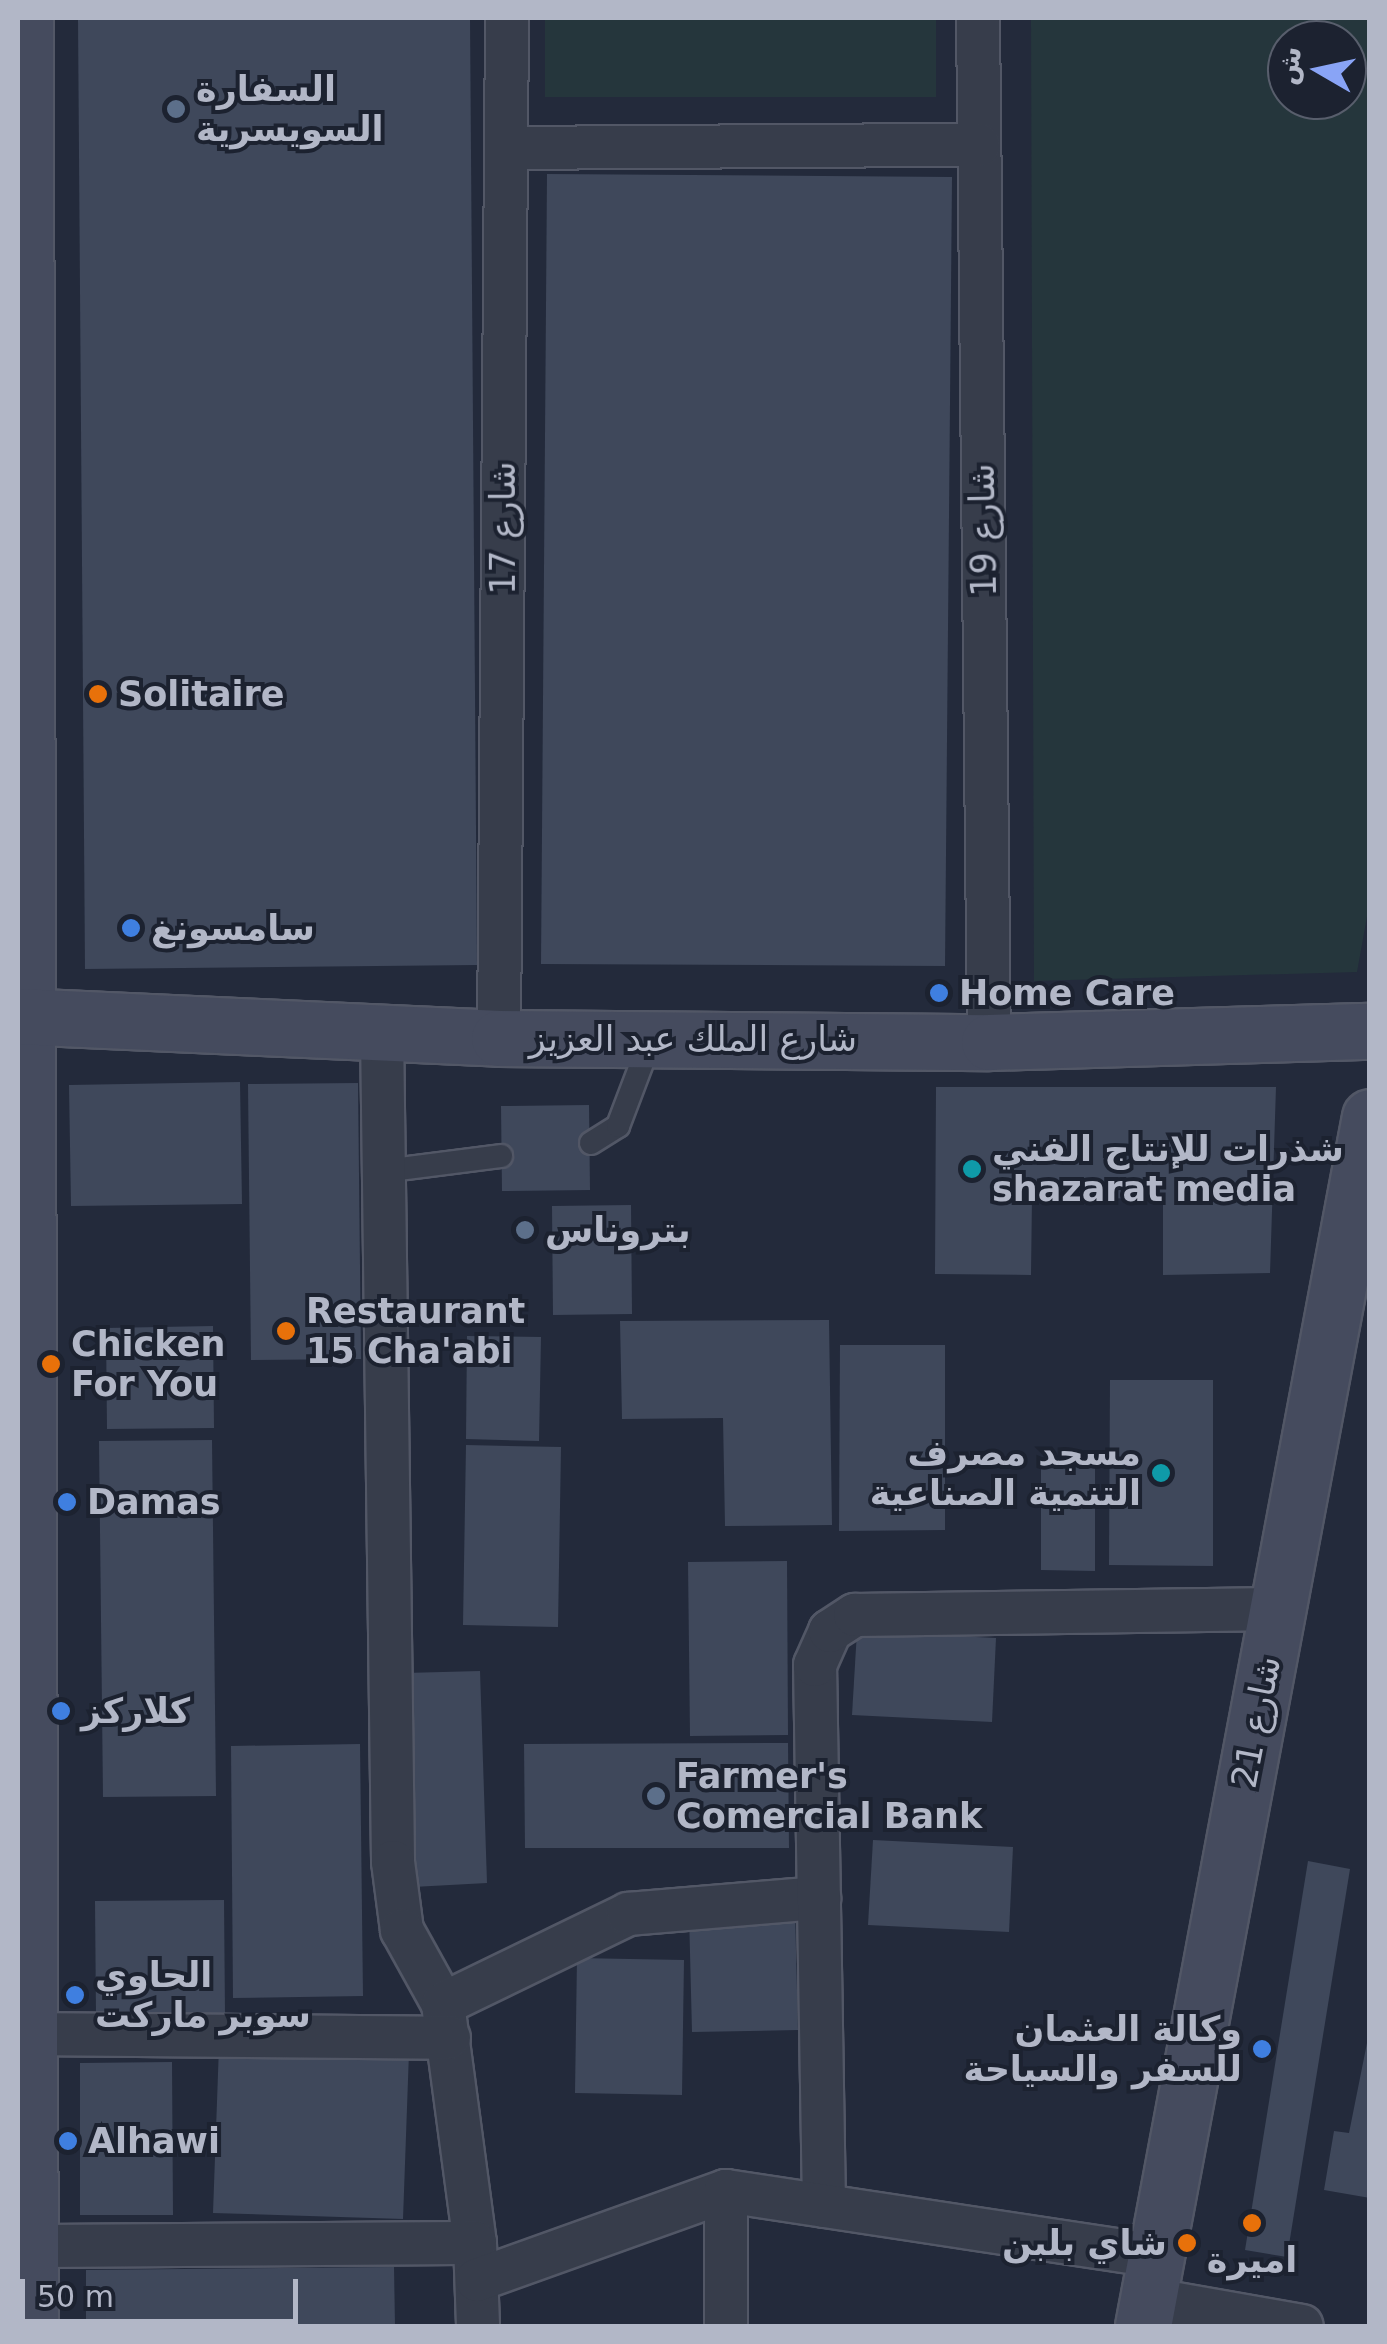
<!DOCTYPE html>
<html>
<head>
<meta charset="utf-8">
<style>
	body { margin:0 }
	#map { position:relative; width:1387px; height:2344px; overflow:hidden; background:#232a3b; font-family:"DejaVu Sans","Noto Naskh Arabic",sans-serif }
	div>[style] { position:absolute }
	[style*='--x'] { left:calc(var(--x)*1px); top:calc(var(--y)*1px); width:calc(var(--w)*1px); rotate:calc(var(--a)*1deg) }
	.green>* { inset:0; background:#25363c }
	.building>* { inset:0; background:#3f485b }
	.roads { filter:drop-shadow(2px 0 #525766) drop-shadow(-2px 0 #525766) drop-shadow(0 2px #525766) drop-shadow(0 -2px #525766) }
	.lane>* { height:22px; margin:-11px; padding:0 11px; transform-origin:11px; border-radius:11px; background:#373d4b }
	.street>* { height:42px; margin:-21px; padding:0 21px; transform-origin:21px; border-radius:21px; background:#373d4b }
	.secondary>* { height:55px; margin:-27.5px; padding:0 27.5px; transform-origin:27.5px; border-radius:27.5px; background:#454b5e }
	.dots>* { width:28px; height:28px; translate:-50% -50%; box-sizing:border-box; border:5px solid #1c2230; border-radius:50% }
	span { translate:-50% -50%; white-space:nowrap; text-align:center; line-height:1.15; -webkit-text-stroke:8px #1c2230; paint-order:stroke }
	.poi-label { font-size:35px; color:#b2b7c7; font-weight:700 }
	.left { translate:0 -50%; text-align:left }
	.right { translate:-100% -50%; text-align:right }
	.street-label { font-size:35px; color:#b2b7c7 }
	.frame { position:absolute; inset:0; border:20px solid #b2b7c7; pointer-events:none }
	.north { position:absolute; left:1267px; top:20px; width:100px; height:100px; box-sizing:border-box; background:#1c2230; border:2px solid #585e6c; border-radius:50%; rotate:279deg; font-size:28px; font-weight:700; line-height:40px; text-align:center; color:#b2b7c7 }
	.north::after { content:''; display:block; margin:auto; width:35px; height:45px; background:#89a4f6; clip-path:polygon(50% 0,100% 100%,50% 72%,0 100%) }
	.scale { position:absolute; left:20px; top:2279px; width:278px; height:45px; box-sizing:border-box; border:5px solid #b2b7c7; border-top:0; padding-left:12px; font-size:30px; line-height:35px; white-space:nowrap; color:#b2b7c7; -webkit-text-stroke:8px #1c2230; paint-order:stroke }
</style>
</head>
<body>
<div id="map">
	<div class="green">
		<div style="clip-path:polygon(545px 18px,936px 18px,936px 97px,545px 97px)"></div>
		<div style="clip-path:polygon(evenodd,1031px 18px,1369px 18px,1370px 900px,1357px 972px,1034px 981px,1031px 18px,1287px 40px,1347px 40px,1347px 100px,1287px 100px,1287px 40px)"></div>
	</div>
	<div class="building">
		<div style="clip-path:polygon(78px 18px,470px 18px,477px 965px,85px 969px)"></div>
		<div style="clip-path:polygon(547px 174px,952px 177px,945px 966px,541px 964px)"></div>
		<div style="clip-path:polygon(240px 1082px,242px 1204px,71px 1206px,69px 1085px)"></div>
		<div style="clip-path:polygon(358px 1083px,361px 1359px,251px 1360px,248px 1084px)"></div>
		<div style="clip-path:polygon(936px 1087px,1276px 1087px,1270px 1273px,1163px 1275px,1163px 1199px,1032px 1197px,1031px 1275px,935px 1274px)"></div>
		<div style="clip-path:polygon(589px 1105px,590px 1190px,502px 1191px,501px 1106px)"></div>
		<div style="clip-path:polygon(631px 1205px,632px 1314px,553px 1315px,552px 1206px)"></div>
		<div style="clip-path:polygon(829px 1320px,832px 1525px,725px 1526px,723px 1418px,622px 1419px,620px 1321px)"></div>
		<div style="clip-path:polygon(213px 1326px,214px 1428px,107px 1429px,106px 1328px)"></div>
		<div style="clip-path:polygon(467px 1336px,541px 1337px,539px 1441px,466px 1439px)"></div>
		<div style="clip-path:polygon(840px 1345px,945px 1345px,945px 1530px,839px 1531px)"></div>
		<div style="clip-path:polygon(1110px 1380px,1213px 1380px,1213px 1566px,1109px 1565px)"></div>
		<div style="clip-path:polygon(212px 1440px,216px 1796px,103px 1797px,99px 1441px)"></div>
		<div style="clip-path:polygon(466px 1445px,561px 1447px,558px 1627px,463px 1625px)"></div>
		<div style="clip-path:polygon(1095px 1466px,1095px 1571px,1041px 1570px,1041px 1467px)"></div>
		<div style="clip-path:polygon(787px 1561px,788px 1735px,690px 1736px,688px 1562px)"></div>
		<div style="clip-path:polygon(857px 1631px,996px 1638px,992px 1722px,852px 1715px)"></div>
		<div style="clip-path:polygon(480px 1671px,487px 1883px,413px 1887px,405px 1673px)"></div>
		<div style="clip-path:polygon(788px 1743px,789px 1848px,525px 1848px,524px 1744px)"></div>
		<div style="clip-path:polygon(360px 1744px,363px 1996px,233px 1998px,231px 1746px)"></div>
		<div style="clip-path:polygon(873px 1840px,1013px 1847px,1009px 1932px,868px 1925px)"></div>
		<div style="clip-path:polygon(1308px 1861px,1350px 1869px,1287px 2257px,1245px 2250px)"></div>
		<div style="clip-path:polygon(224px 1900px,225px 2015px,96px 2016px,95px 1901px)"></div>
		<div style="clip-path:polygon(795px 1911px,798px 2030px,692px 2032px,689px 1913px)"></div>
		<div style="clip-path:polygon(577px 1958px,684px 1960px,682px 2095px,575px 2093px)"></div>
		<div style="clip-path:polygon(1370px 2028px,1370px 2198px,1324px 2190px,1334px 2131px,1349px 2133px)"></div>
		<div style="clip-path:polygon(219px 2046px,409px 2052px,403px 2219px,213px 2213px)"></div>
		<div style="clip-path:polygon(172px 2062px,173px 2215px,80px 2215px,80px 2063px)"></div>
		<div style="clip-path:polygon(394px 2267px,395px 2326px,86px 2326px,86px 2270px)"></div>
	</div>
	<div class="roads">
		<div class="lane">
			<div style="--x:591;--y:1143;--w:32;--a:-32"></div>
			<div style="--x:618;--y:1126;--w:93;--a:-69.2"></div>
			<div style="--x:384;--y:1171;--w:118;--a:-7.3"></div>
		</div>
		<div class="street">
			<div style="--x:978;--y:18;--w:1024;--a:89.38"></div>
			<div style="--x:506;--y:148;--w:473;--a:-0.4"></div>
			<div style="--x:382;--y:1031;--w:831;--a:89.24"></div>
			<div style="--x:393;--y:1862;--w:69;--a:82.5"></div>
			<div style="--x:402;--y:1930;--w:85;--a:61"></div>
			<div style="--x:443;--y:2004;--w:241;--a:82.4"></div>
			<div style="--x:475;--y:2243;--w:83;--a:87.9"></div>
			<div style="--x:499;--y:1038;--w:1020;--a:-89.55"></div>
			<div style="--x:443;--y:2004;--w:206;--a:-25.9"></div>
			<div style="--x:628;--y:1914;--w:192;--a:-4.8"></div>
			<div style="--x:18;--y:2034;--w:431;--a:0.5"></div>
			<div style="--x:824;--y:2206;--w:541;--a:-90.95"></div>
			<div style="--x:815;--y:1665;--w:37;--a:-66"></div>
			<div style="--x:830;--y:1631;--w:30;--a:-33"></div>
			<div style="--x:855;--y:1615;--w:422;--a:-0.8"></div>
			<div style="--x:30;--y:2246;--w:445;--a:-0.4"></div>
			<div style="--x:477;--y:2280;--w:264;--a:-19.7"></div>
			<div style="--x:726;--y:2191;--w:435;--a:8.6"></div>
			<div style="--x:1148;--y:2299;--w:156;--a:9.9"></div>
			<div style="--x:726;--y:2326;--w:135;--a:-90"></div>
		</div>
		<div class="secondary">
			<div style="--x:25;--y:18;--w:2308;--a:89.88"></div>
			<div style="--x:18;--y:1016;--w:482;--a:2.6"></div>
			<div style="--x:499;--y:1038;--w:490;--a:0.5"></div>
			<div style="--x:989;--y:1042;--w:381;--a:-1.7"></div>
			<div style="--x:1143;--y:2326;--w:1230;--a:-79.37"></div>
		</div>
	</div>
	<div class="dots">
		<div style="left:176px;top:109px;background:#5c6f8a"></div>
		<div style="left:98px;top:694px;background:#e8710a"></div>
		<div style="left:131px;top:928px;background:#3f7fe0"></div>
		<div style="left:939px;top:993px;background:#3f7fe0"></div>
		<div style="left:972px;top:1169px;background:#0f9aa8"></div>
		<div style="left:525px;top:1230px;background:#5c6f8a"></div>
		<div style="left:286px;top:1331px;background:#e8710a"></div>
		<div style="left:51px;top:1364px;background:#e8710a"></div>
		<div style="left:1161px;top:1473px;background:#0f9aa8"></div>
		<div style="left:67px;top:1502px;background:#3f7fe0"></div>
		<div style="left:61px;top:1711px;background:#3f7fe0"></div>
		<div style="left:656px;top:1796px;background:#5c6f8a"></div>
		<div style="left:75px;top:1995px;background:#3f7fe0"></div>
		<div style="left:1262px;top:2049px;background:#3f7fe0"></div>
		<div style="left:68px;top:2141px;background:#3f7fe0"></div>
		<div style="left:1252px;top:2223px;background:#e8710a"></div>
		<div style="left:1187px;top:2243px;background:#e8710a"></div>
	</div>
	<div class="poi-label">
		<span class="left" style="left:196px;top:109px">السفارة<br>السويسرية</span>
		<span class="left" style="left:118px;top:694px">Solitaire</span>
		<span class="left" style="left:151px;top:928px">سامسونغ</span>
		<span class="left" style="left:959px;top:993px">Home Care</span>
		<span class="left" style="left:992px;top:1169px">شذرات للإنتاج الفني<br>shazarat media</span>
		<span class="left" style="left:545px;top:1230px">بتروناس</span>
		<span class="left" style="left:306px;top:1331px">Restaurant<br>15 Cha'abi</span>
		<span class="left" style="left:71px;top:1364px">Chicken<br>For You</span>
		<span class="right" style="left:1141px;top:1473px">مسجد مصرف<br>التنمية الصناعية</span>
		<span class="left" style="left:87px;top:1502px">Damas</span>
		<span class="left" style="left:81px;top:1711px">كلاركز</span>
		<span class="left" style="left:676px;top:1796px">Farmer's<br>Comercial Bank</span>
		<span class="left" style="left:95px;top:1995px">الحاوي<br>سوبر ماركت</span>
		<span class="right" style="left:1242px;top:2049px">وكالة العثمان<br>للسفر والسياحة</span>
		<span class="left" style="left:88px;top:2141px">Alhawi</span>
		<span class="right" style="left:1167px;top:2243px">شاي بلبن</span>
		<span style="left:1252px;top:2260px">اميرة</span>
	</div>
	<div class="street-label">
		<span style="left:503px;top:528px;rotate:-90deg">شارع 17</span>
		<span style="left:983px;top:530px;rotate:-91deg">شارع 19</span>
		<span style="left:693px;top:1039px">شارع الملك عبد العزيز</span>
		<span style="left:1256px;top:1722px;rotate:-79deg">شارع 21</span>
	</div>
	<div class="frame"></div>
	<div class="north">ش</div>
	<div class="scale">50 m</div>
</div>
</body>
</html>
